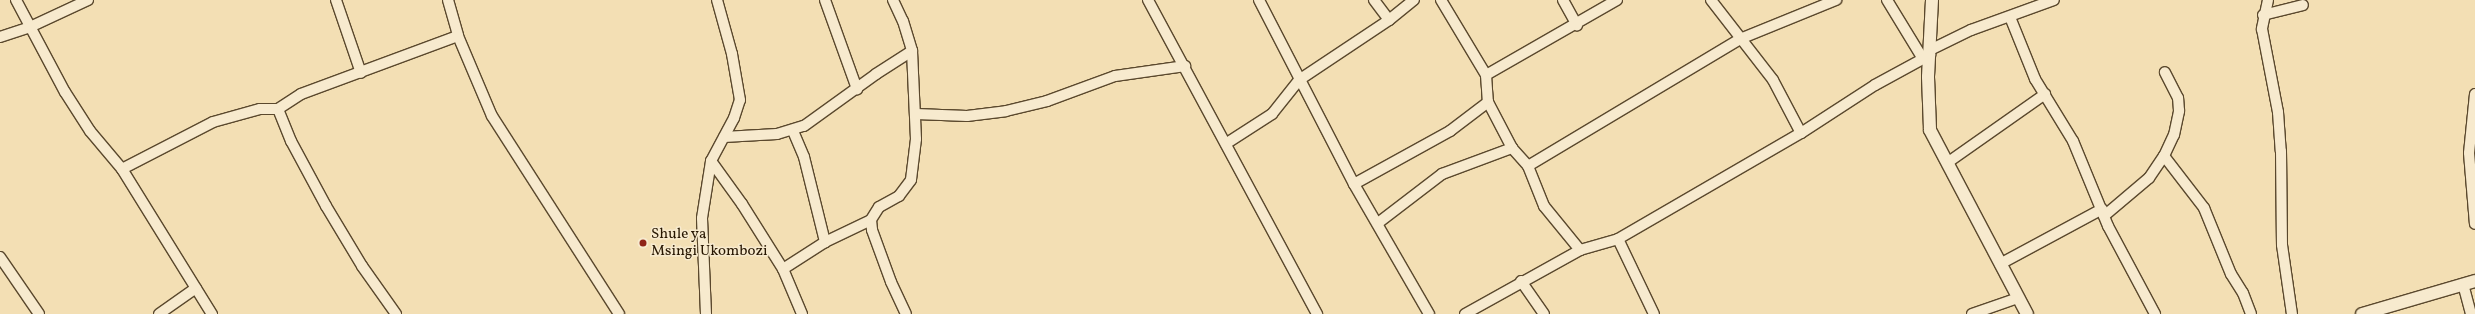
<!DOCTYPE html>
<html>
<head>
<meta charset="utf-8">
<style>
	body { margin:0 }
	#map { position:relative; width:2475px; height:314px; overflow:hidden; background:#f3dfb4; font-family:Vollkorn,serif }
	div>[style] { position:absolute }
	[style*='--x'] { left:calc(var(--x)*1px); top:calc(var(--y)*1px); width:calc(var(--w)*1px); rotate:calc(var(--a)*1deg) }
	.roads { filter:drop-shadow(1px 0 #5a482d) drop-shadow(-1px 0 #5a482d) drop-shadow(0 1px #5a482d) drop-shadow(0 -1px #5a482d) }
	.minor>* { height:10px; margin:-5px; padding:0 5px; transform-origin:5px; border-radius:5px; background:#f7eace }
	.tertiary>* { height:12px; margin:-6px; padding:0 6px; transform-origin:6px; border-radius:6px; background:#f7eace }
	.dots>* { width:11px; height:11px; translate:-50% -50%; box-sizing:border-box; border:2px solid #f7eace; border-radius:50% }
	span { translate:-50% -50%; white-space:nowrap; text-align:center; line-height:1.15; -webkit-text-stroke:3px #f7eace; paint-order:stroke }
	.poi-label { font-size:15px; color:#271600 }
	.left { translate:0 -50%; text-align:left }
</style>
</head>
<body>
<div id="map">
	<div class="roads">
		<div class="minor">
			<div style="--x:16;--y:0;--w:104;--a:62"></div>
			<div style="--x:65;--y:92;--w:46;--a:57.3"></div>
			<div style="--x:90;--y:131;--w:50;--a:49.9"></div>
			<div style="--x:122;--y:169;--w:171;--a:58.2"></div>
			<div style="--x:336;--y:0;--w:77;--a:71.1"></div>
			<div style="--x:448;--y:0;--w:37;--a:74"></div>
			<div style="--x:458;--y:36;--w:87;--a:67"></div>
			<div style="--x:492;--y:116;--w:235;--a:57.3"></div>
			<div style="--x:825;--y:0;--w:95;--a:70.2"></div>
			<div style="--x:893;--y:0;--w:23;--a:65"></div>
			<div style="--x:903;--y:21;--w:31;--a:73"></div>
			<div style="--x:912;--y:51;--w:88;--a:87.4"></div>
			<div style="--x:916;--y:139;--w:41;--a:97"></div>
			<div style="--x:911;--y:180;--w:20;--a:127"></div>
			<div style="--x:899;--y:196;--w:23;--a:151"></div>
			<div style="--x:879;--y:207;--w:15;--a:122"></div>
			<div style="--x:871;--y:220;--w:10;--a:84"></div>
			<div style="--x:872;--y:230;--w:55;--a:69.9"></div>
			<div style="--x:891;--y:282;--w:35;--a:65"></div>
			<div style="--x:1148;--y:0;--w:357;--a:61.7"></div>
			<div style="--x:1259;--y:0;--w:207;--a:62.7"></div>
			<div style="--x:1354;--y:184;--w:150;--a:60"></div>
			<div style="--x:1374;--y:0;--w:25;--a:53"></div>
			<div style="--x:1441;--y:0;--w:87;--a:59"></div>
			<div style="--x:1486;--y:75;--w:27;--a:86"></div>
			<div style="--x:1488;--y:102;--w:52;--a:62.4"></div>
			<div style="--x:1512;--y:148;--w:24;--a:48"></div>
			<div style="--x:1528;--y:166;--w:43;--a:68.2"></div>
			<div style="--x:1544;--y:206;--w:57;--a:50.7"></div>
			<div style="--x:1563;--y:0;--w:29;--a:61"></div>
			<div style="--x:1711;--y:0;--w:101;--a:52.2"></div>
			<div style="--x:1773;--y:80;--w:60;--a:62.2"></div>
			<div style="--x:1887;--y:0;--w:69;--a:58.6"></div>
			<div style="--x:2268;--y:0;--w:30;--a:102"></div>
			<div style="--x:2262;--y:29;--w:85;--a:79.1"></div>
			<div style="--x:2278;--y:112;--w:39;--a:86"></div>
			<div style="--x:2281;--y:151;--w:94;--a:89.4"></div>
			<div style="--x:2282;--y:245;--w:70;--a:81.8"></div>
			<div style="--x:2263;--y:15;--w:41;--a:-14"></div>
			<div style="--x:2010;--y:17;--w:67;--a:68"></div>
			<div style="--x:2035;--y:79;--w:73;--a:58.5"></div>
			<div style="--x:2073;--y:141;--w:92;--a:67.6"></div>
			<div style="--x:2108;--y:226;--w:100;--a:61.9"></div>
			<div style="--x:0;--y:37;--w:32;--a:-18"></div>
			<div style="--x:30;--y:27;--w:64;--a:-25"></div>
			<div style="--x:1930;--y:50;--w:46;--a:-26"></div>
			<div style="--x:1971;--y:30;--w:88;--a:-19.9"></div>
			<div style="--x:1486;--y:75;--w:151;--a:-29.8"></div>
			<div style="--x:2475;--y:94;--w:59;--a:95.8"></div>
			<div style="--x:2469;--y:153;--w:71;--a:85.2"></div>
			<div style="--x:278;--y:109;--w:27;--a:-33"></div>
			<div style="--x:301;--y:94;--w:167;--a:-20.3"></div>
			<div style="--x:916;--y:114;--w:51;--a:2.2"></div>
			<div style="--x:967;--y:116;--w:39;--a:-7"></div>
			<div style="--x:1006;--y:111;--w:42;--a:-13.7"></div>
			<div style="--x:1047;--y:101;--w:72;--a:-20.2"></div>
			<div style="--x:1115;--y:76;--w:71;--a:-8.1"></div>
			<div style="--x:793;--y:131;--w:28;--a:67"></div>
			<div style="--x:804;--y:157;--w:88;--a:76.1"></div>
			<div style="--x:724;--y:137;--w:53;--a:-3.2"></div>
			<div style="--x:777;--y:134;--w:28;--a:-17"></div>
			<div style="--x:804;--y:126;--w:89;--a:-35.8"></div>
			<div style="--x:876;--y:74;--w:43;--a:-32.6"></div>
			<div style="--x:1227;--y:143;--w:54;--a:-32.8"></div>
			<div style="--x:1272;--y:114;--w:43;--a:-51.5"></div>
			<div style="--x:1299;--y:80;--w:108;--a:-33.7"></div>
			<div style="--x:1389;--y:20;--w:32;--a:-39"></div>
			<div style="--x:2164;--y:156;--w:66;--a:52.4"></div>
			<div style="--x:2204;--y:208;--w:71;--a:67.8"></div>
			<div style="--x:2231;--y:274;--w:22;--a:58"></div>
			<div style="--x:2243;--y:293;--w:22;--a:69"></div>
			<div style="--x:711;--y:161;--w:53;--a:54.2"></div>
			<div style="--x:742;--y:204;--w:77;--a:57.8"></div>
			<div style="--x:783;--y:269;--w:49;--a:67.1"></div>
			<div style="--x:1947;--y:163;--w:120;--a:-35.1"></div>
			<div style="--x:1528;--y:166;--w:247;--a:-30.9"></div>
			<div style="--x:1740;--y:39;--w:104;--a:-22.1"></div>
			<div style="--x:122;--y:169;--w:102;--a:-27.3"></div>
			<div style="--x:213;--y:122;--w:49;--a:-15.5"></div>
			<div style="--x:260;--y:109;--w:18;--a:0"></div>
			<div style="--x:278;--y:109;--w:35;--a:68"></div>
			<div style="--x:291;--y:141;--w:74;--a:61.7"></div>
			<div style="--x:326;--y:206;--w:70;--a:59"></div>
			<div style="--x:362;--y:266;--w:59;--a:54.7"></div>
			<div style="--x:1354;--y:184;--w:110;--a:-28.9"></div>
			<div style="--x:1450;--y:131;--w:48;--a:-37.3"></div>
			<div style="--x:2104;--y:216;--w:59;--a:-40.2"></div>
			<div style="--x:2149;--y:178;--w:27;--a:-56"></div>
			<div style="--x:2164;--y:156;--w:23;--a:-65"></div>
			<div style="--x:2174;--y:135;--w:25;--a:-78"></div>
			<div style="--x:2179;--y:111;--w:13;--a:-94"></div>
			<div style="--x:2178;--y:98;--w:29;--a:-117"></div>
			<div style="--x:1378;--y:223;--w:81;--a:-37.4"></div>
			<div style="--x:1442;--y:174;--w:75;--a:-20.4"></div>
			<div style="--x:1618;--y:239;--w:83;--a:64.4"></div>
			<div style="--x:0;--y:257;--w:69;--a:55.6"></div>
			<div style="--x:2000;--y:264;--w:116;--a:-28.3"></div>
			<div style="--x:783;--y:269;--w:50;--a:-32.7"></div>
			<div style="--x:825;--y:242;--w:51;--a:-25.6"></div>
			<div style="--x:1521;--y:281;--w:40;--a:55.1"></div>
			<div style="--x:2463;--y:284;--w:31;--a:75"></div>
			<div style="--x:159;--y:314;--w:45;--a:-35.1"></div>
			<div style="--x:706;--y:314;--w:96;--a:-92.4"></div>
			<div style="--x:702;--y:218;--w:58;--a:-81"></div>
			<div style="--x:711;--y:161;--w:49;--a:-61.9"></div>
			<div style="--x:734;--y:118;--w:19;--a:-72"></div>
			<div style="--x:740;--y:100;--w:47;--a:-99.9"></div>
			<div style="--x:732;--y:54;--w:56;--a:-105.5"></div>
			<div style="--x:1465;--y:314;--w:132;--a:-29.1"></div>
			<div style="--x:1580;--y:250;--w:40;--a:-16"></div>
			<div style="--x:1618;--y:239;--w:211;--a:-30.1"></div>
			<div style="--x:1801;--y:133;--w:88;--a:-33"></div>
			<div style="--x:1875;--y:85;--w:63;--a:-28.6"></div>
			<div style="--x:1972;--y:314;--w:49;--a:-19.2"></div>
		</div>
		<div class="tertiary">
			<div style="--x:1932;--y:0;--w:77;--a:93"></div>
			<div style="--x:1928;--y:77;--w:53;--a:87.8"></div>
			<div style="--x:1930;--y:130;--w:208;--a:62.2"></div>
			<div style="--x:2362;--y:314;--w:118;--a:-16.3"></div>
		</div>
	</div>
	<div class="dots">
		<div style="left:643px;top:243px;background:#8f2418"></div>
	</div>
	<div class="poi-label">
		<span class="left" style="left:651px;top:243px">Shule ya<br>Msingi Ukombozi</span>
	</div>
</div>
</body>
</html>
